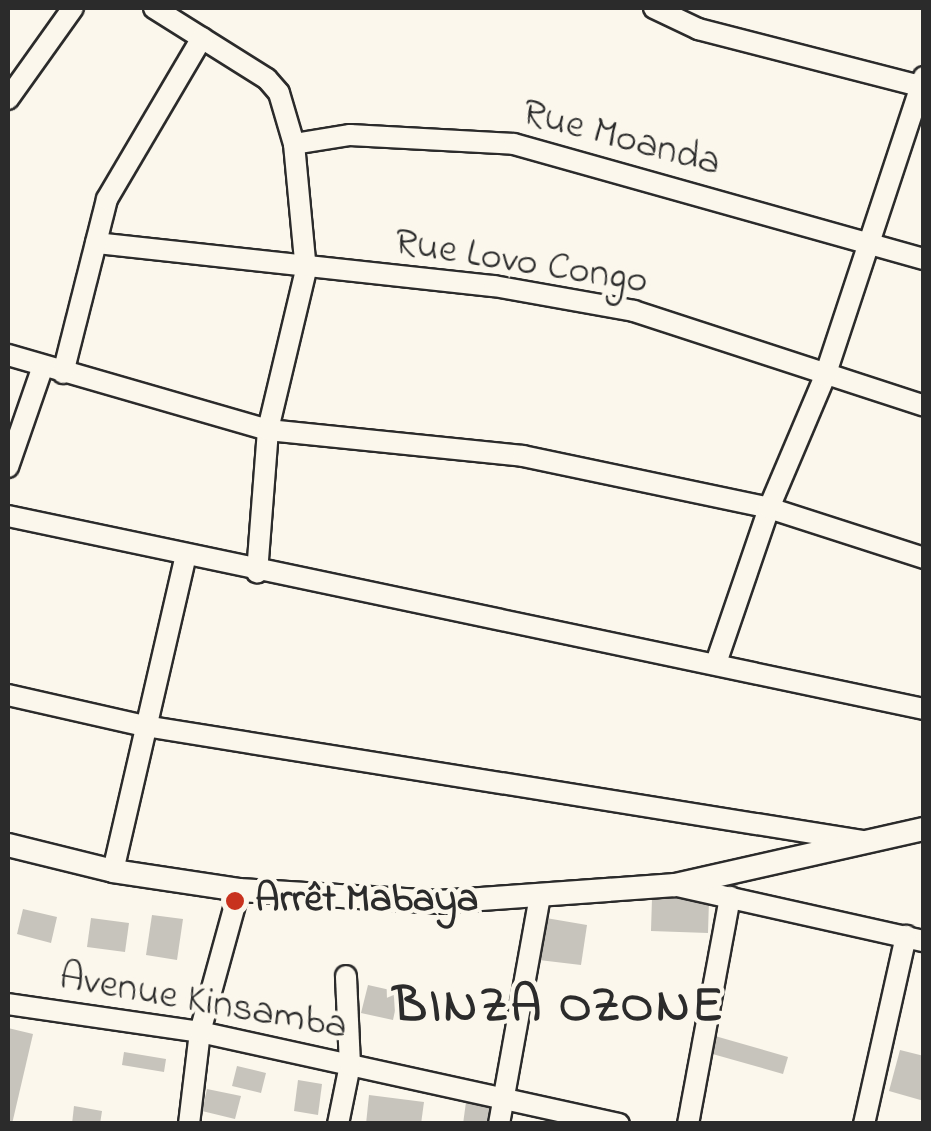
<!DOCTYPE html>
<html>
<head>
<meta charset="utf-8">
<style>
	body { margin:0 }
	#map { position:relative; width:931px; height:1131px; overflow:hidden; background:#fbf7ec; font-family:"Indie Flower",sans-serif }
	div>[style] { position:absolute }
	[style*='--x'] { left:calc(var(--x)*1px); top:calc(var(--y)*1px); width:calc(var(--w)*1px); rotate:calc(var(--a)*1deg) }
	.building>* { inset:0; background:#c7c4bc }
	.roads { filter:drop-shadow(2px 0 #2b2b2b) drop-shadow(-2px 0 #2b2b2b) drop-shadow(0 2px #2b2b2b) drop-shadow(0 -2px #2b2b2b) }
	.minor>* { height:20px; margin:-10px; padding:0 10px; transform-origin:10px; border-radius:10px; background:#fbf7ec }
	.tertiary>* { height:22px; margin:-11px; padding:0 11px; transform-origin:11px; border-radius:11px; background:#fbf7ec }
	.dots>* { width:28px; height:28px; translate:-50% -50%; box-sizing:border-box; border:5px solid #fbf7ec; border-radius:50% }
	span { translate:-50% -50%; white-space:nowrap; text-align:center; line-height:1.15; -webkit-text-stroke:9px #fbf7ec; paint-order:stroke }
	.street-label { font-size:40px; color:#2b2b2b }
	.poi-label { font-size:40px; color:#2b2b2b; font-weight:700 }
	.left { translate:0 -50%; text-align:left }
	.district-label { font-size:50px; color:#2b2b2b; font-weight:700; letter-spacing:2.5px }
	.frame { position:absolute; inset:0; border:10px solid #2b2b2b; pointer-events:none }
</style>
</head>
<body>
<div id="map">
	<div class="building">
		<div style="clip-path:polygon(652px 898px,709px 900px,708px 933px,651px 931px)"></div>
		<div style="clip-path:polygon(23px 909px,57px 917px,51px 943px,17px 934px)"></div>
		<div style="clip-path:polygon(152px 915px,183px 919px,177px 960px,146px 955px)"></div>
		<div style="clip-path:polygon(91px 918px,129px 923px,125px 952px,87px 947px)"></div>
		<div style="clip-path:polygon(546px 918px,587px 925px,581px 965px,539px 960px)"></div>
		<div style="clip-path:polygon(368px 985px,399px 992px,393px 1020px,361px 1013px)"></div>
		<div style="clip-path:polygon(8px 1028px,33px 1034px,12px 1124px,8px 1124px)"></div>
		<div style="clip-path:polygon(715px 1036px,788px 1057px,783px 1074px,709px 1053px)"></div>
		<div style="clip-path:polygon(900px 1050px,924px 1056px,924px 1101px,889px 1091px)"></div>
		<div style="clip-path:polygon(124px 1052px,166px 1059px,164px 1072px,122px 1065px)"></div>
		<div style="clip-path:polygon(237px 1066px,266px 1073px,261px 1093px,232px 1086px)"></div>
		<div style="clip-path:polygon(298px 1080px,322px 1084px,318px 1115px,294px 1111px)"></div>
		<div style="clip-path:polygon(207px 1089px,241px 1096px,235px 1119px,202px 1111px)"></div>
		<div style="clip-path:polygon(369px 1095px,424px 1102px,421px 1124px,366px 1124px)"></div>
		<div style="clip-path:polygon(466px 1102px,493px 1106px,490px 1124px,463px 1124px)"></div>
		<div style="clip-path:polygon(74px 1106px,102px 1111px,100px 1124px,72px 1124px)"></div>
	</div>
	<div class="roads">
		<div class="minor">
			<div style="--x:154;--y:8;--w:133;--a:32.1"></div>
			<div style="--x:267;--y:79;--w:18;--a:49"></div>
			<div style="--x:279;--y:93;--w:53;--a:73.6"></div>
			<div style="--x:294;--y:144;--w:127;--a:84.6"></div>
			<div style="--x:306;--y:270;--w:164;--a:103.4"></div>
			<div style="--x:268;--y:430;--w:143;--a:94.4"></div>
			<div style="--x:654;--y:8;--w:49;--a:25.5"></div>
			<div style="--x:698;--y:29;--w:233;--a:14.4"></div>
			<div style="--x:8;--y:99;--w:112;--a:-54.5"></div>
			<div style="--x:294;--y:144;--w:57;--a:-9.1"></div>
			<div style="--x:350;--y:135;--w:164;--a:3.1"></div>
			<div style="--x:514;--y:144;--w:426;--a:15.7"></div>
			<div style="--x:96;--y:243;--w:400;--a:6.2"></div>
			<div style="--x:494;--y:286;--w:142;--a:10.1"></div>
			<div style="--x:634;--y:311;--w:305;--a:18.1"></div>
			<div style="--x:8;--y:355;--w:271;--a:16.1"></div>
			<div style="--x:268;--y:430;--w:256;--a:5.8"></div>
			<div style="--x:523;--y:456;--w:251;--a:11.9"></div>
			<div style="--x:769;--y:508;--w:163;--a:17.9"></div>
			<div style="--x:63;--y:373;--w:179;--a:-75.8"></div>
			<div style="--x:107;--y:199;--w:187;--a:-59.5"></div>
			<div style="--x:8;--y:467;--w:107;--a:-70.9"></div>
			<div style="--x:8;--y:516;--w:936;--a:11.9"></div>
			<div style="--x:716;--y:663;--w:164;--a:-71.1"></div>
			<div style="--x:769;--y:508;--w:143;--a:-67"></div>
			<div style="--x:825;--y:376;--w:315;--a:-71.7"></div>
			<div style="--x:8;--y:695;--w:140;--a:12.8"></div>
			<div style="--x:145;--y:726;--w:726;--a:9.11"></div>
			<div style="--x:113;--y:871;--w:324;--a:-77"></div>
			<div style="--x:677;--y:886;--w:253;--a:12.6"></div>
			<div style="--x:8;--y:1004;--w:194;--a:8.3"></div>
			<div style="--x:200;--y:1032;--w:429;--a:12.4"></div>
			<div style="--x:189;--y:1124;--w:93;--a:-83.2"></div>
			<div style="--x:200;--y:1032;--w:147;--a:-74.6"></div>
			<div style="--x:338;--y:1124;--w:60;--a:-78.5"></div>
			<div style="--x:350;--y:1065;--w:89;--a:-92.6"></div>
			<div style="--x:499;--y:1124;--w:233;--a:-79.8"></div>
			<div style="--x:688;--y:1124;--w:231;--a:-79.5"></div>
			<div style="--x:864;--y:1124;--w:193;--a:-77.4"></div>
		</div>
		<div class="tertiary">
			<div style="--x:8;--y:845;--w:108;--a:13.9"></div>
			<div style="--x:113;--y:871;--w:127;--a:8.6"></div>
			<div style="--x:239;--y:890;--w:200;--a:3.4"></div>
			<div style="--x:439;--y:902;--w:237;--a:-4.1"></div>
			<div style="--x:675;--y:885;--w:255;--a:-12.7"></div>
		</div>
	</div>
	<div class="dots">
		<div style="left:235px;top:901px;background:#c8321e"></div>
	</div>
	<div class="street-label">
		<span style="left:621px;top:139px;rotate:15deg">Rue Moanda</span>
		<span style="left:521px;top:263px;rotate:9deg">Rue Lovo Congo</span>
		<span style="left:203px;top:1003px;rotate:10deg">Avenue Kinsamba</span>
	</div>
	<div class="poi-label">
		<span class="left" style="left:255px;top:901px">Arrêt Mabaya</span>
	</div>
	<div class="district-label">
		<span style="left:559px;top:1008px">BINZA OZONE</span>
	</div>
	<div class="frame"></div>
</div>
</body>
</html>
